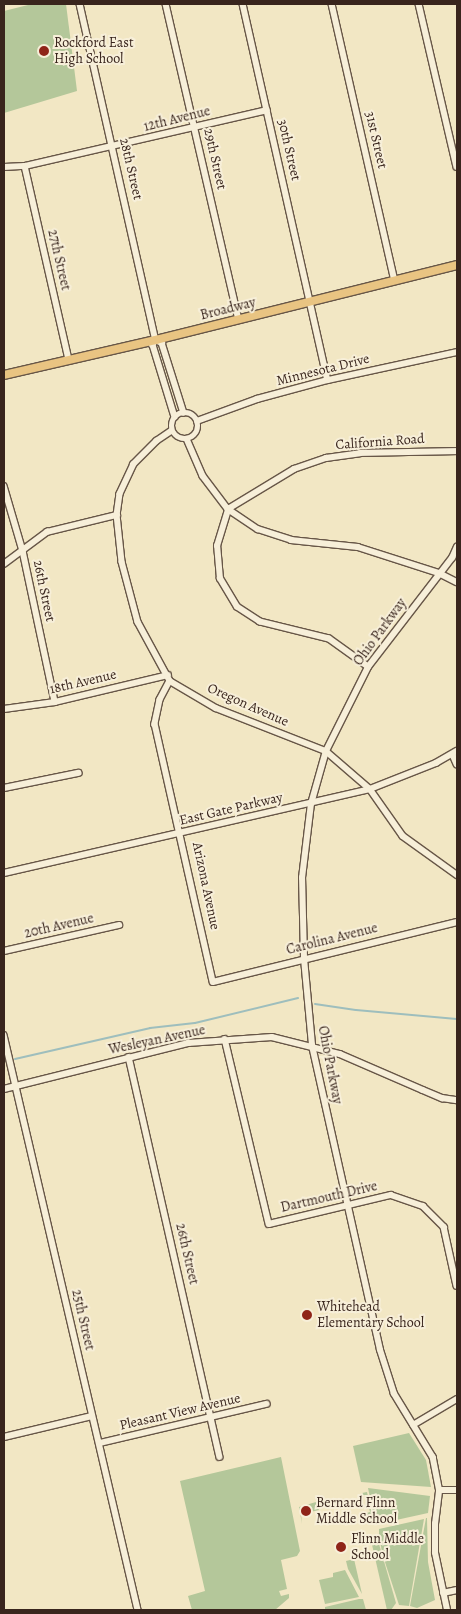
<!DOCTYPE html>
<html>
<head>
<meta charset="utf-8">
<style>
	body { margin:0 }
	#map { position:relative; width:461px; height:1614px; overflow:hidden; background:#f2e7c4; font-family:Alegreya,serif }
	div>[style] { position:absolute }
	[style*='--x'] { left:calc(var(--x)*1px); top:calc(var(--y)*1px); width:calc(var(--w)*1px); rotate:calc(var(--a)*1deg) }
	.green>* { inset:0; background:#b4c79a }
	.stream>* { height:2px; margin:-1px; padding:0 1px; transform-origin:1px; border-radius:1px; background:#9ebebd }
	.roads { filter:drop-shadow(1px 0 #675647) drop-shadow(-1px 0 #675647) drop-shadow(0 1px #675647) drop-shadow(0 -1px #675647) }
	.minor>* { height:5.5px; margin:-2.75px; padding:0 2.75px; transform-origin:2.75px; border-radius:2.75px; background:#f7efd9 }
	.minor>.ring { margin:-2.75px; padding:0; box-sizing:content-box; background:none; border:5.5px solid #f7efd9; border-radius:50% }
	.major>* { height:8px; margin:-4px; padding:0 4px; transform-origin:4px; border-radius:4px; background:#e9c482 }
	.dots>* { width:14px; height:14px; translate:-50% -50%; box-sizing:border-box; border:2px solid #f7efd9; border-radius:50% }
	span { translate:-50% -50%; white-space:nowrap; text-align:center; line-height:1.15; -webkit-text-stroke:4px #f7efd9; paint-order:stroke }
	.poi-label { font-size:14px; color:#39251d }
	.left { translate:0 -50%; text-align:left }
	.street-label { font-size:14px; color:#39251d }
	.frame { position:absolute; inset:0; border:5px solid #39251d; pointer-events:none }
</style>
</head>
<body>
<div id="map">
	<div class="green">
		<div style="clip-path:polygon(32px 4px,66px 4px,77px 91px,4px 113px,4px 11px)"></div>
		<div style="clip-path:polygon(409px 1433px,426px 1460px,431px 1487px,361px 1482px,353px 1446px)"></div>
		<div style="clip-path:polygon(281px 1457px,300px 1551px,297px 1556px,281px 1560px,287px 1589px,279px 1591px,281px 1596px,289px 1594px,289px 1598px,275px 1610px,192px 1610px,188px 1596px,205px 1591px,180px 1481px)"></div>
		<div style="clip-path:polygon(368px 1488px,430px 1496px,428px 1513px,378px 1524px,374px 1517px)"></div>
		<div style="clip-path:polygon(367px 1492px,372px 1514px,365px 1524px,363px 1514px,370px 1512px,366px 1495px,363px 1495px,362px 1493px)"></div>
		<div style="clip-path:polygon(316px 1502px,319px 1510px,301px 1514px,302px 1524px,299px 1507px)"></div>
		<div style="clip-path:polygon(426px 1518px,427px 1518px,428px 1562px,435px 1600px,417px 1608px,410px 1606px)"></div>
		<div style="clip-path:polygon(424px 1519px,409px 1606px,399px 1605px,383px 1556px,379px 1537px,379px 1529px)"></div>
		<div style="clip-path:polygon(370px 1536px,377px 1537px,396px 1603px,391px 1610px,387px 1610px)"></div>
		<div style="clip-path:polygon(354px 1559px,362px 1594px,348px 1569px,346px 1561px)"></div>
		<div style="clip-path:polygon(345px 1570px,359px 1597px,325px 1604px,319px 1580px,333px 1577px,333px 1573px)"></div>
		<div style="clip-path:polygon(359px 1599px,363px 1599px,366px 1610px,325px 1610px,325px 1607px)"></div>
	</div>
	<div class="stream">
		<div style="--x:315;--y:1004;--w:41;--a:8.3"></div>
		<div style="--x:356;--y:1010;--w:101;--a:5.1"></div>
		<div style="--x:15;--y:1059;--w:139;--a:-12.9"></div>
		<div style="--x:150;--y:1028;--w:45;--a:-6.3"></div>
		<div style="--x:195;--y:1023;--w:106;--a:-13.6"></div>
		<div style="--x:4;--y:1061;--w:1;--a:0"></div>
	</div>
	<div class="roads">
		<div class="minor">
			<div style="--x:80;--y:4;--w:344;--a:77.3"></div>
			<div style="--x:166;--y:4;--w:324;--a:77"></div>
			<div style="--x:243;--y:4;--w:385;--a:77.3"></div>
			<div style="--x:332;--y:4;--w:284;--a:77.2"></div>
			<div style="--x:419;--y:4;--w:167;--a:76.9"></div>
			<div style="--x:25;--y:166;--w:198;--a:77.2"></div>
			<div style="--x:4;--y:167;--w:21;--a:-3"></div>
			<div style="--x:25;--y:166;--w:248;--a:-13"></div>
			<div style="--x:156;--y:340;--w:6;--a:121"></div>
			<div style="--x:153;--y:345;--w:75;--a:73"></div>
			<div style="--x:156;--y:340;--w:7;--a:27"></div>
			<div style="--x:162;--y:343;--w:73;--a:72.6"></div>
			<div class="ring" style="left:172px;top:413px;width:20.5px;height:20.5px"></div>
			<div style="--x:197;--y:421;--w:64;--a:-20.1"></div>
			<div style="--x:257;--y:399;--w:73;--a:-15"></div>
			<div style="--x:328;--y:380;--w:132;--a:-12.2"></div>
			<div style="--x:172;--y:431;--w:18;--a:146"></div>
			<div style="--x:157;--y:441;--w:33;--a:135"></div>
			<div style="--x:134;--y:464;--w:33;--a:115"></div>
			<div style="--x:120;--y:494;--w:21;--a:98"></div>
			<div style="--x:117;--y:515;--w:47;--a:83.9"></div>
			<div style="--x:122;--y:562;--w:62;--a:75.1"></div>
			<div style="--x:138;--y:622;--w:67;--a:61.5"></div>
			<div style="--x:170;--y:681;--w:53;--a:30.4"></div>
			<div style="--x:216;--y:708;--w:118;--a:21.4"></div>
			<div style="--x:326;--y:751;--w:58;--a:40.8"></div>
			<div style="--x:370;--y:789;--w:57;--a:54.9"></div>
			<div style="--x:403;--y:836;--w:67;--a:35.8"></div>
			<div style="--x:187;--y:439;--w:40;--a:66.6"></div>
			<div style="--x:203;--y:476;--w:41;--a:52.9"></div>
			<div style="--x:228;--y:509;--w:36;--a:34"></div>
			<div style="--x:258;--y:529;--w:35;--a:18"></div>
			<div style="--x:291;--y:540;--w:67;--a:6"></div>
			<div style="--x:358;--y:547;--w:85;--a:17.8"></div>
			<div style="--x:439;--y:573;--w:20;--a:27"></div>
			<div style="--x:4;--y:486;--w:68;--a:73.7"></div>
			<div style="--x:23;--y:551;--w:154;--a:78"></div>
			<div style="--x:4;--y:564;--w:54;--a:-36.7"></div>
			<div style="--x:47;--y:532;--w:72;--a:-13.7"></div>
			<div style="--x:368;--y:667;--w:48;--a:-144.3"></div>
			<div style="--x:329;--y:639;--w:71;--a:-166.2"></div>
			<div style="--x:260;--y:622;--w:27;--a:-147"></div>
			<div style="--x:237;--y:607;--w:33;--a:-121"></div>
			<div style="--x:220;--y:579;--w:33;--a:-95"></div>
			<div style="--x:217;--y:546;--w:39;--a:-73"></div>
			<div style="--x:228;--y:509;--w:77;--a:-31.2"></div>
			<div style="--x:294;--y:469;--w:34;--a:-19"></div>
			<div style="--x:326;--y:458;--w:34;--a:-8"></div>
			<div style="--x:360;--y:453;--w:97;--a:-1.2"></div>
			<div style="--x:170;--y:681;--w:21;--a:118"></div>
			<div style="--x:160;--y:700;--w:25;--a:102"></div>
			<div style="--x:155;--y:724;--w:264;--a:77.3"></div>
			<div style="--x:213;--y:982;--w:251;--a:-13.8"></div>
			<div style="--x:4;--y:709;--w:51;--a:-7.8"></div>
			<div style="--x:55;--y:702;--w:116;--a:-13.4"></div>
			<div style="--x:453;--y:755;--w:10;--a:66"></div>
			<div style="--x:4;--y:788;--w:76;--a:-11.5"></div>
			<div style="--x:4;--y:873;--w:376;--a:-12.9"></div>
			<div style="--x:370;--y:789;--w:71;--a:-21.5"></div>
			<div style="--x:436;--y:763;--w:24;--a:-30"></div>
			<div style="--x:4;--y:951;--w:118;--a:-12.7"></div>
			<div style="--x:4;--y:1035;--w:590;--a:76.88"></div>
			<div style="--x:225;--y:1039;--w:190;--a:76.6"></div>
			<div style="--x:269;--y:1224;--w:125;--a:-13.4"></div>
			<div style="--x:391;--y:1195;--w:34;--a:19"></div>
			<div style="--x:423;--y:1206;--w:30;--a:45"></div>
			<div style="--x:444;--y:1227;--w:60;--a:77.6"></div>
			<div style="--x:129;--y:1057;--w:410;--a:77.2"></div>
			<div style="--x:4;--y:1089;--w:190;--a:-14"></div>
			<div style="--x:188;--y:1043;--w:84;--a:-4.1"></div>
			<div style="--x:272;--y:1037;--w:70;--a:14"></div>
			<div style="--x:340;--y:1054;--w:90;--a:23.4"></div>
			<div style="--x:423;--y:1090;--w:21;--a:23"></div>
			<div style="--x:442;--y:1098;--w:15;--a:8"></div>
			<div style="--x:413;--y:1425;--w:51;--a:-30.6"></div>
			<div style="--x:4;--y:1437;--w:90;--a:-13.4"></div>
			<div style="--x:100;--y:1443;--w:171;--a:-13.2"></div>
			<div style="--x:439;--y:1490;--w:18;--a:0"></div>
			<div style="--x:443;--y:1593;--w:14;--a:-12"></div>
			<div style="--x:447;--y:1610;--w:58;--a:-101.9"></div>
			<div style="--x:435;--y:1553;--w:29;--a:-90"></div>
			<div style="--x:435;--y:1524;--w:34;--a:-83"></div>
			<div style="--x:439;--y:1490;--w:33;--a:-101"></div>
			<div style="--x:433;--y:1458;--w:75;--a:-121.4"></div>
			<div style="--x:394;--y:1394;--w:46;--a:-107.7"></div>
			<div style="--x:380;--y:1350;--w:312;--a:-102.6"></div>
			<div style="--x:312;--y:1045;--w:87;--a:-95.3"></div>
			<div style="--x:304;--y:958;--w:80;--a:-91.4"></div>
			<div style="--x:302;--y:878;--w:75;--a:-83.1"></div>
			<div style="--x:311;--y:804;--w:55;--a:-74.2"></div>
			<div style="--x:326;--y:751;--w:94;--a:-63.4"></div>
			<div style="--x:368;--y:667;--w:138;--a:-52.4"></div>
			<div style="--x:452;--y:558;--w:12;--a:-66"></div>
		</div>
		<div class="major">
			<div style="--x:4;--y:375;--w:156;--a:-13"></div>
			<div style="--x:156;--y:340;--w:310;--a:-14"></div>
		</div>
	</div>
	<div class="dots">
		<div style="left:44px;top:51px;background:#8f2418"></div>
		<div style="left:307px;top:1315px;background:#8f2418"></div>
		<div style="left:306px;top:1511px;background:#8f2418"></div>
		<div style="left:341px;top:1547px;background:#8f2418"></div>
	</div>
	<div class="poi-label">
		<span class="left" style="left:54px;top:51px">Rockford East<br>High School</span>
		<span class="left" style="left:317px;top:1315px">Whitehead<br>Elementary School</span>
		<span class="left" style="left:316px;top:1511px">Bernard Flinn<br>Middle School</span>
		<span class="left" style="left:351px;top:1547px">Flinn Middle<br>School</span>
	</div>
	<div class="street-label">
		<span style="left:177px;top:119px;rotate:-14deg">12th Avenue</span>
		<span style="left:376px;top:140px;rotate:77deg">31st Street</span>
		<span style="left:289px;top:150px;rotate:77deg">30th Street</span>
		<span style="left:215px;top:159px;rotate:77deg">29th Street</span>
		<span style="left:131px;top:169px;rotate:77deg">28th Street</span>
		<span style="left:59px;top:260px;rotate:77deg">27th Street</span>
		<span style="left:228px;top:309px;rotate:-14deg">Broadway</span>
		<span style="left:323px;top:370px;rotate:-14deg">Minnesota Drive</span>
		<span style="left:380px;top:442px;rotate:-4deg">California Road</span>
		<span style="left:44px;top:591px;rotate:78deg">26th Street</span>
		<span style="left:380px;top:632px;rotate:-54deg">Ohio Parkway</span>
		<span style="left:83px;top:682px;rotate:-13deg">18th Avenue</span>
		<span style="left:248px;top:705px;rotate:24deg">Oregon Avenue</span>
		<span style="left:231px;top:809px;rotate:-13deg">East Gate Parkway</span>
		<span style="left:206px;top:886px;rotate:78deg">Arizona Avenue</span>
		<span style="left:59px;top:926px;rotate:-13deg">20th Avenue</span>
		<span style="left:332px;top:939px;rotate:-14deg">Carolina Avenue</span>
		<span style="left:157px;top:1040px;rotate:-12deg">Wesleyan Avenue</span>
		<span style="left:330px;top:1065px;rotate:79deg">Ohio Parkway</span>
		<span style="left:329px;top:1197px;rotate:-13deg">Dartmouth Drive</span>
		<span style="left:187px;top:1254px;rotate:77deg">26th Street</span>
		<span style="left:83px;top:1320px;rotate:77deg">25th Street</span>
		<span style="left:180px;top:1412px;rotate:-13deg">Pleasant View Avenue</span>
	</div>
	<div class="frame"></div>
</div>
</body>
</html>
